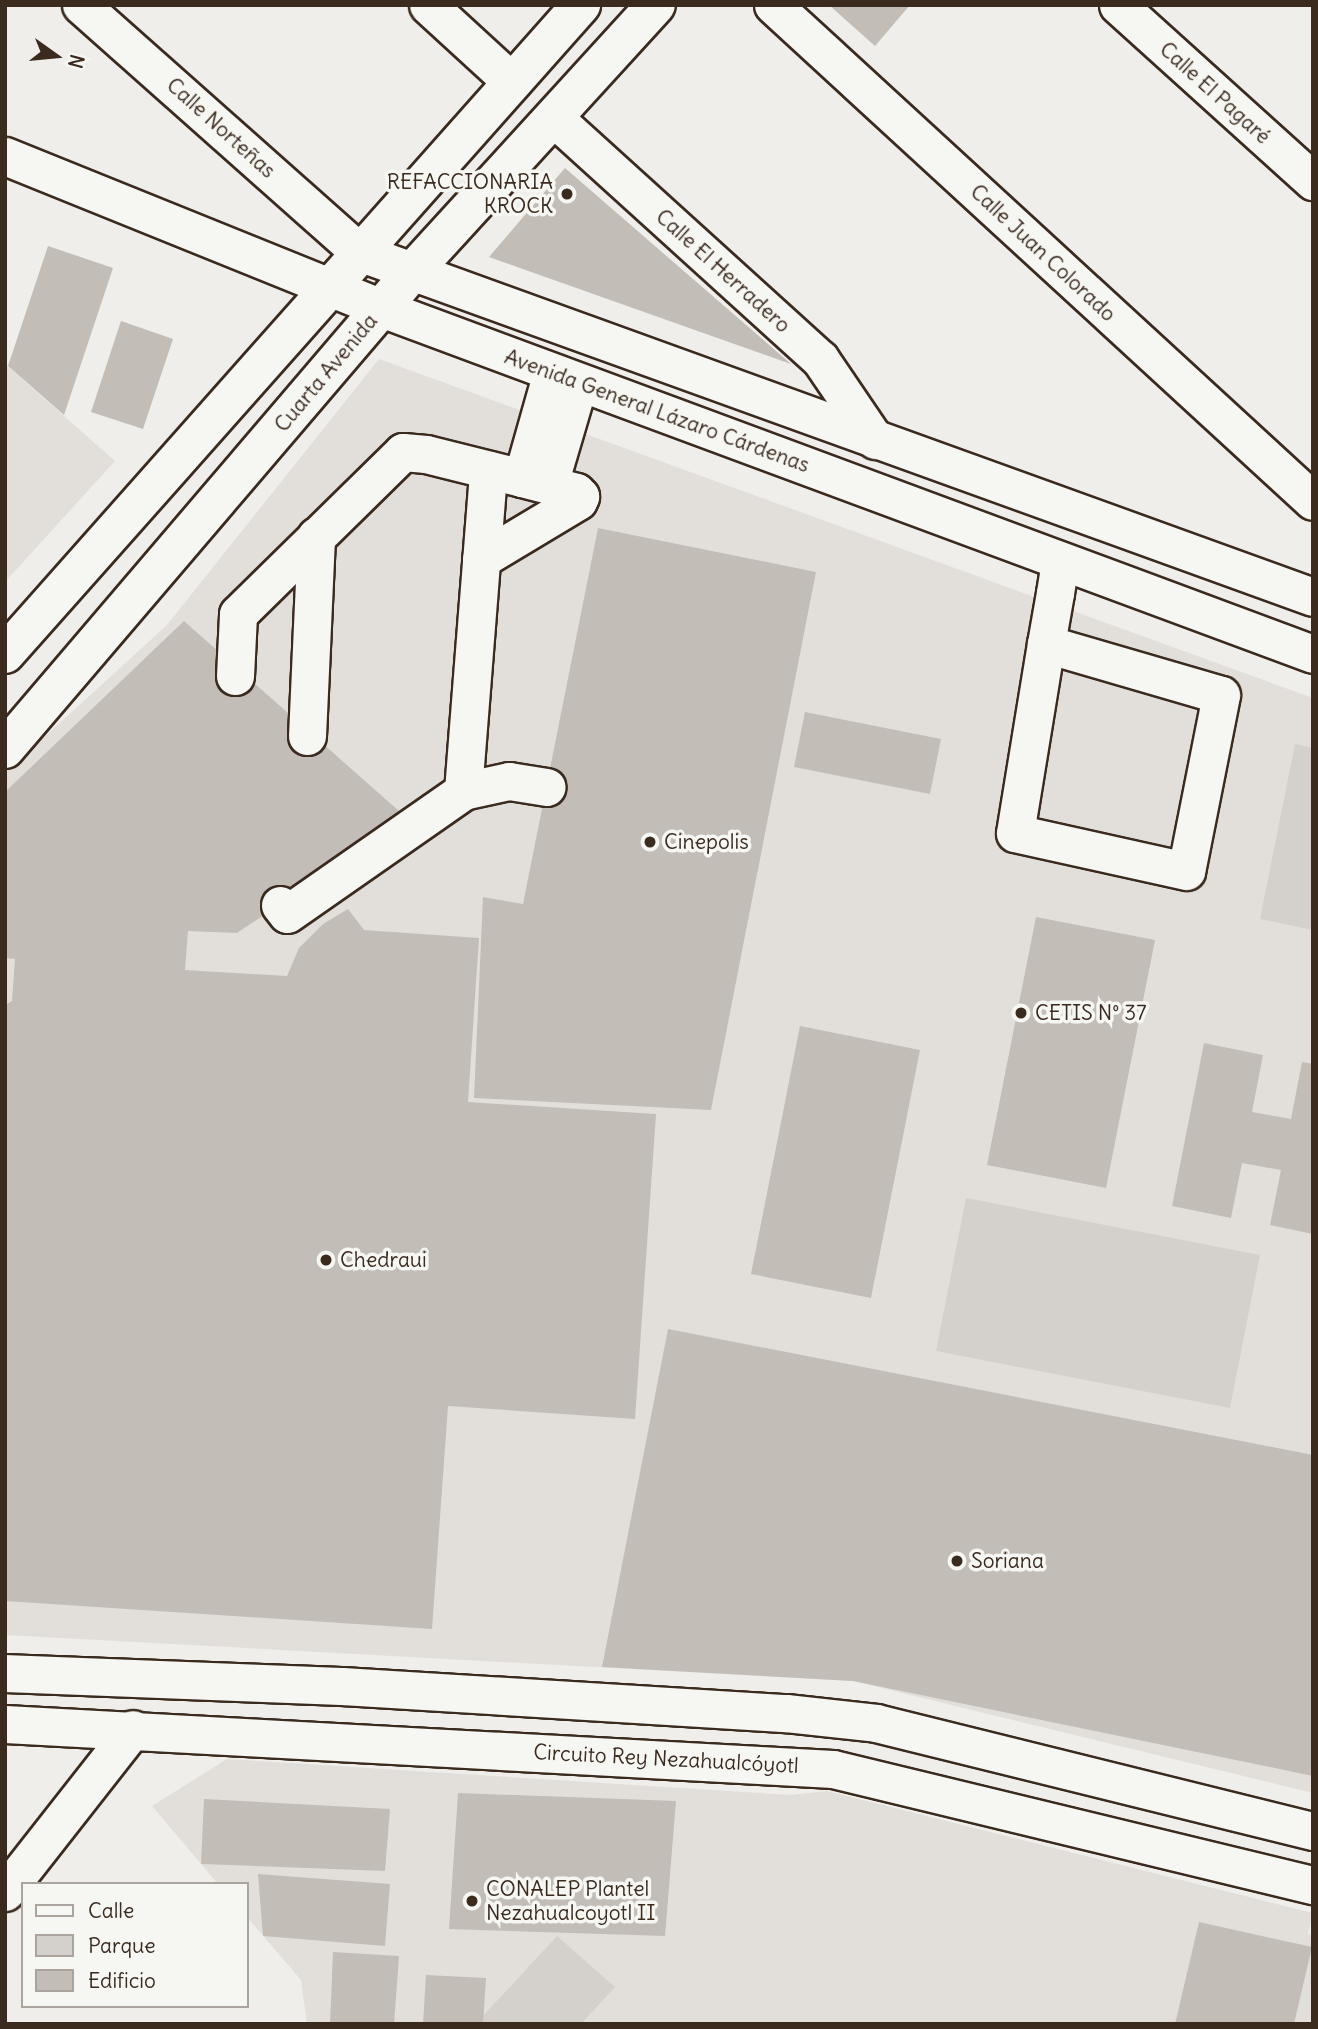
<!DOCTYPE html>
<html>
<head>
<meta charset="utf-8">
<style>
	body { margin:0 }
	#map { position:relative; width:1318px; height:2029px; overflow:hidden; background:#efeeea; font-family:Delius,sans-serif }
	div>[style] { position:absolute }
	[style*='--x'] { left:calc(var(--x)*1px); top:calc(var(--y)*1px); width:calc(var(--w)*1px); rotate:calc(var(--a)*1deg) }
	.built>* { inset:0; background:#e2dfdb }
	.green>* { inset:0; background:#d4d1cc }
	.building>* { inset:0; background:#c2bdb7 }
	.roads { filter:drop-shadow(2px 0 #3b2a1e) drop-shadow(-2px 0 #3b2a1e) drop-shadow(0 2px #3b2a1e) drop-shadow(0 -2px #3b2a1e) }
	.minor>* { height:37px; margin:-18.5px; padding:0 18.5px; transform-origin:18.5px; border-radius:18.5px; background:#f6f6f2 }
	.major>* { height:38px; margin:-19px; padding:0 19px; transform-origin:19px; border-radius:19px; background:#f6f6f2 }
	.dots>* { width:19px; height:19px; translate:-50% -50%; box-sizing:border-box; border:4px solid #f6f6f2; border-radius:50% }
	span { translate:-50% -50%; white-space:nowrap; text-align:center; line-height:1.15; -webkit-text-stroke:7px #f6f6f2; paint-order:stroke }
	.street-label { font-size:21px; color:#3b2a1e }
	.poi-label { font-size:21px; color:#3b2a1e }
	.right { translate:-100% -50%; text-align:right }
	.left { translate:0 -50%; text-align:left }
	.frame { position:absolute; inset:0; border:7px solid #3b2a1e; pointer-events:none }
	.legend { position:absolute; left:21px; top:1882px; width:228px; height:126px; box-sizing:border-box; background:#f6f6f2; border:2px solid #aba49d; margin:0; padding:9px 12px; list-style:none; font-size:21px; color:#3b2a1e }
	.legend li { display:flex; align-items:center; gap:14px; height:35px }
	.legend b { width:35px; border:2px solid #aba49d }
	.north { position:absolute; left:21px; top:21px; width:70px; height:70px; -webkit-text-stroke:5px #f6f6f2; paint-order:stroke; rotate:105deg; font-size:19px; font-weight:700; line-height:28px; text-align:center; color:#3b2a1e }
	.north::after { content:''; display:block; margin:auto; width:24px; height:32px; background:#3b2a1e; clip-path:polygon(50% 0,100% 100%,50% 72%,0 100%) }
</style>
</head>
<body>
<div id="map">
	<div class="built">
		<div style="clip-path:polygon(379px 359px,1313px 698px,1313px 1793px,853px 1681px,5px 1635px,5px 773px,167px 625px)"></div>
		<div style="clip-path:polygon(5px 364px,115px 461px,5px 582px)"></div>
		<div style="clip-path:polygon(227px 1759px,790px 1795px,827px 1791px,1313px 1913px,1308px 1934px,1313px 1936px,1313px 2024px,307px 2024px,301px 1980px,247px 1917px,247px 1884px,218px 1884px,152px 1806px)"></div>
	</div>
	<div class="green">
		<div style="clip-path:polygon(1295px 744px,1313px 748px,1313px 930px,1260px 919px)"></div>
		<div style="clip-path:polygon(966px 1198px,1260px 1255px,1230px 1408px,936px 1351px)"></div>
		<div style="clip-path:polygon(557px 1936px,615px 1987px,581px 2024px,482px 2024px,482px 2017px)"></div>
	</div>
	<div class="building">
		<div style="clip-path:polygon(829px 5px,910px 5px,875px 46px)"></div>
		<div style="clip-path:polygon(565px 168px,791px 364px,489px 257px)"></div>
		<div style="clip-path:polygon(48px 246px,113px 268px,64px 415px,8px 366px)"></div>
		<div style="clip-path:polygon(121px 321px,173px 339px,143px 429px,91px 412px)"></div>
		<div style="clip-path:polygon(598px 528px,816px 572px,711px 1110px,474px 1098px,483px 897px,523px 904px)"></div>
		<div style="clip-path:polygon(184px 621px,408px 819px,237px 933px,188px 931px,185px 970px,287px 976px,299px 948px,323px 924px,348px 909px,364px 930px,479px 938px,468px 1102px,656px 1114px,635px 1419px,448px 1406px,432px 1629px,5px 1601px,5px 1005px,12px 1001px,15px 959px,5px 958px,5px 792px)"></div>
		<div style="clip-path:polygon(805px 712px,941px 739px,930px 794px,794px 767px)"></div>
		<div style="clip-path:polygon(1036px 917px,1155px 940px,1106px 1188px,987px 1165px)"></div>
		<div style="clip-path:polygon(800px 1026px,920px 1050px,871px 1298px,751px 1274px)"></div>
		<div style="clip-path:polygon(1204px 1043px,1263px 1055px,1252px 1112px,1291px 1119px,1302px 1062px,1313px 1064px,1313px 1234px,1270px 1225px,1281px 1170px,1242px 1163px,1231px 1218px,1172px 1206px)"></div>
		<div style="clip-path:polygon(668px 1329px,1313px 1455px,1313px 1776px,853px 1681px,602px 1667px)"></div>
		<div style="clip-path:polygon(458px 1793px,676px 1801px,665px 1936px,449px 1929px)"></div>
		<div style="clip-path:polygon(204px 1799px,390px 1809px,385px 1871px,201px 1864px)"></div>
		<div style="clip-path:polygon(258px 1874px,390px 1884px,385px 1946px,263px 1936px)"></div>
		<div style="clip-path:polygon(1199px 1922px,1312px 1947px,1294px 2024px,1175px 2024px)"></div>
		<div style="clip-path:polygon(333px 1952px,399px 1956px,394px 2024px,330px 2024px)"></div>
		<div style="clip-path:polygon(426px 1975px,486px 1978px,483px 2024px,423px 2024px)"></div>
	</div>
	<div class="roads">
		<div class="minor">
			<div style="--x:81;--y:5;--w:372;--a:41.6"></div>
			<div style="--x:359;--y:252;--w:1014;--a:19.88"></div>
			<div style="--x:428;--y:5;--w:114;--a:42.5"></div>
			<div style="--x:773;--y:5;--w:733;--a:42.57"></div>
			<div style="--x:1118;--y:5;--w:263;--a:42.1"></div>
			<div style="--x:554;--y:118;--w:359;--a:42.2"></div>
			<div style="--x:820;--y:359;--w:98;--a:55.8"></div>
			<div style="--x:5;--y:156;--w:406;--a:22"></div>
			<div style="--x:381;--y:308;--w:994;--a:20.37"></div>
			<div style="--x:522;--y:478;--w:110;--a:-74.2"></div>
			<div style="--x:549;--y:484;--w:106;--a:-73.6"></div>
			<div style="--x:1046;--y:644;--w:182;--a:16.2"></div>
			<div style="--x:1221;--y:695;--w:179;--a:101.2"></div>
			<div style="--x:1186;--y:871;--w:175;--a:-167.5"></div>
			<div style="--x:1015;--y:833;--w:192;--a:-80.7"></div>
			<div style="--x:1046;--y:644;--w:52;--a:-80"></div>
			<div style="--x:1055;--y:593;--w:33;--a:-81"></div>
			<div style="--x:235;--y:676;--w:62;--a:-87.2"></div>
			<div style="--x:238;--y:614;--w:231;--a:-44.5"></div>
			<div style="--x:403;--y:452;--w:23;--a:5"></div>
			<div style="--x:426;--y:454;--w:99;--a:14"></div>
			<div style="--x:522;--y:478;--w:56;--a:14.5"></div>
			<div style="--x:576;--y:492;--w:6;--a:45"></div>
			<div style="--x:580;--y:496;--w:5;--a:112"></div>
			<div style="--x:578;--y:501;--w:113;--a:149.1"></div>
			<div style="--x:307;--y:736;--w:200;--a:-87.4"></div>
			<div style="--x:463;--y:791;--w:322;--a:-85.5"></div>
			<div style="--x:280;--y:905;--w:11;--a:52"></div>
			<div style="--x:287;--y:914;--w:215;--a:-34.9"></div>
			<div style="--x:463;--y:791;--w:47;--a:-12.3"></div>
			<div style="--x:509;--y:781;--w:38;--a:9"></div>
			<div style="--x:5;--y:1673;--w:337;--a:2.2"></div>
			<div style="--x:342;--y:1686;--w:445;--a:3.5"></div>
			<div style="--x:786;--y:1713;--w:91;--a:6.3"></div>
			<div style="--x:876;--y:1723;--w:450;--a:13.9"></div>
			<div style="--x:5;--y:1724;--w:829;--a:3.11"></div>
			<div style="--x:833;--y:1769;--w:494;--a:13.6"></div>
			<div style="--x:5;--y:1892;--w:207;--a:-51.9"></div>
		</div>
		<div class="major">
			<div style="--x:5;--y:654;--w:868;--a:-48.41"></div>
			<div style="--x:5;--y:749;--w:628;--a:-49.52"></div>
			<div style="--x:413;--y:271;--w:360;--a:-47.6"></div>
		</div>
	</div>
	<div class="dots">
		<div style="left:567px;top:194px;background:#3b2a1e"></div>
		<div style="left:650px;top:842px;background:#3b2a1e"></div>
		<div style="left:1021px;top:1013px;background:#3b2a1e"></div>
		<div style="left:326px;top:1260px;background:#3b2a1e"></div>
		<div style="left:957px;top:1561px;background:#3b2a1e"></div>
		<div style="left:472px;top:1901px;background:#3b2a1e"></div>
	</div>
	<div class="street-label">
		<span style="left:1215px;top:93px;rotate:42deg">Calle El Pagaré</span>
		<span style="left:221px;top:128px;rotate:42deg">Calle Norteñas</span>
		<span style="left:1043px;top:253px;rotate:43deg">Calle Juan Colorado</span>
		<span style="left:723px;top:271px;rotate:42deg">Calle El Herradero</span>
		<span style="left:326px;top:373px;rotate:-50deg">Cuarta Avenida</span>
		<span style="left:657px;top:411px;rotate:20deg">Avenida General Lázaro Cárdenas</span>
		<span style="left:666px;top:1759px;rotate:3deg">Circuito Rey Nezahualcóyotl</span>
	</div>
	<div class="poi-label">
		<span class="right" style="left:553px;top:194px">REFACCIONARIA<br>KROCK</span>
		<span class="left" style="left:664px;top:842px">Cinepolis</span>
		<span class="left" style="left:1035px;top:1013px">CETIS N° 37</span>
		<span class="left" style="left:340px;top:1260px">Chedraui</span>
		<span class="left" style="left:971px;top:1561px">Soriana</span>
		<span class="left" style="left:486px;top:1901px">CONALEP Plantel<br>Nezahualcoyotl II</span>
	</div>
	<div class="frame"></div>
	<ul class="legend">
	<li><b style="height:9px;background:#f6f6f2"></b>Calle</li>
	<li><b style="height:19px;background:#d4d1cc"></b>Parque</li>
	<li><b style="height:19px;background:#c2bdb7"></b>Edificio</li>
	</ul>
	<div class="north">N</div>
</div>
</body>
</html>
